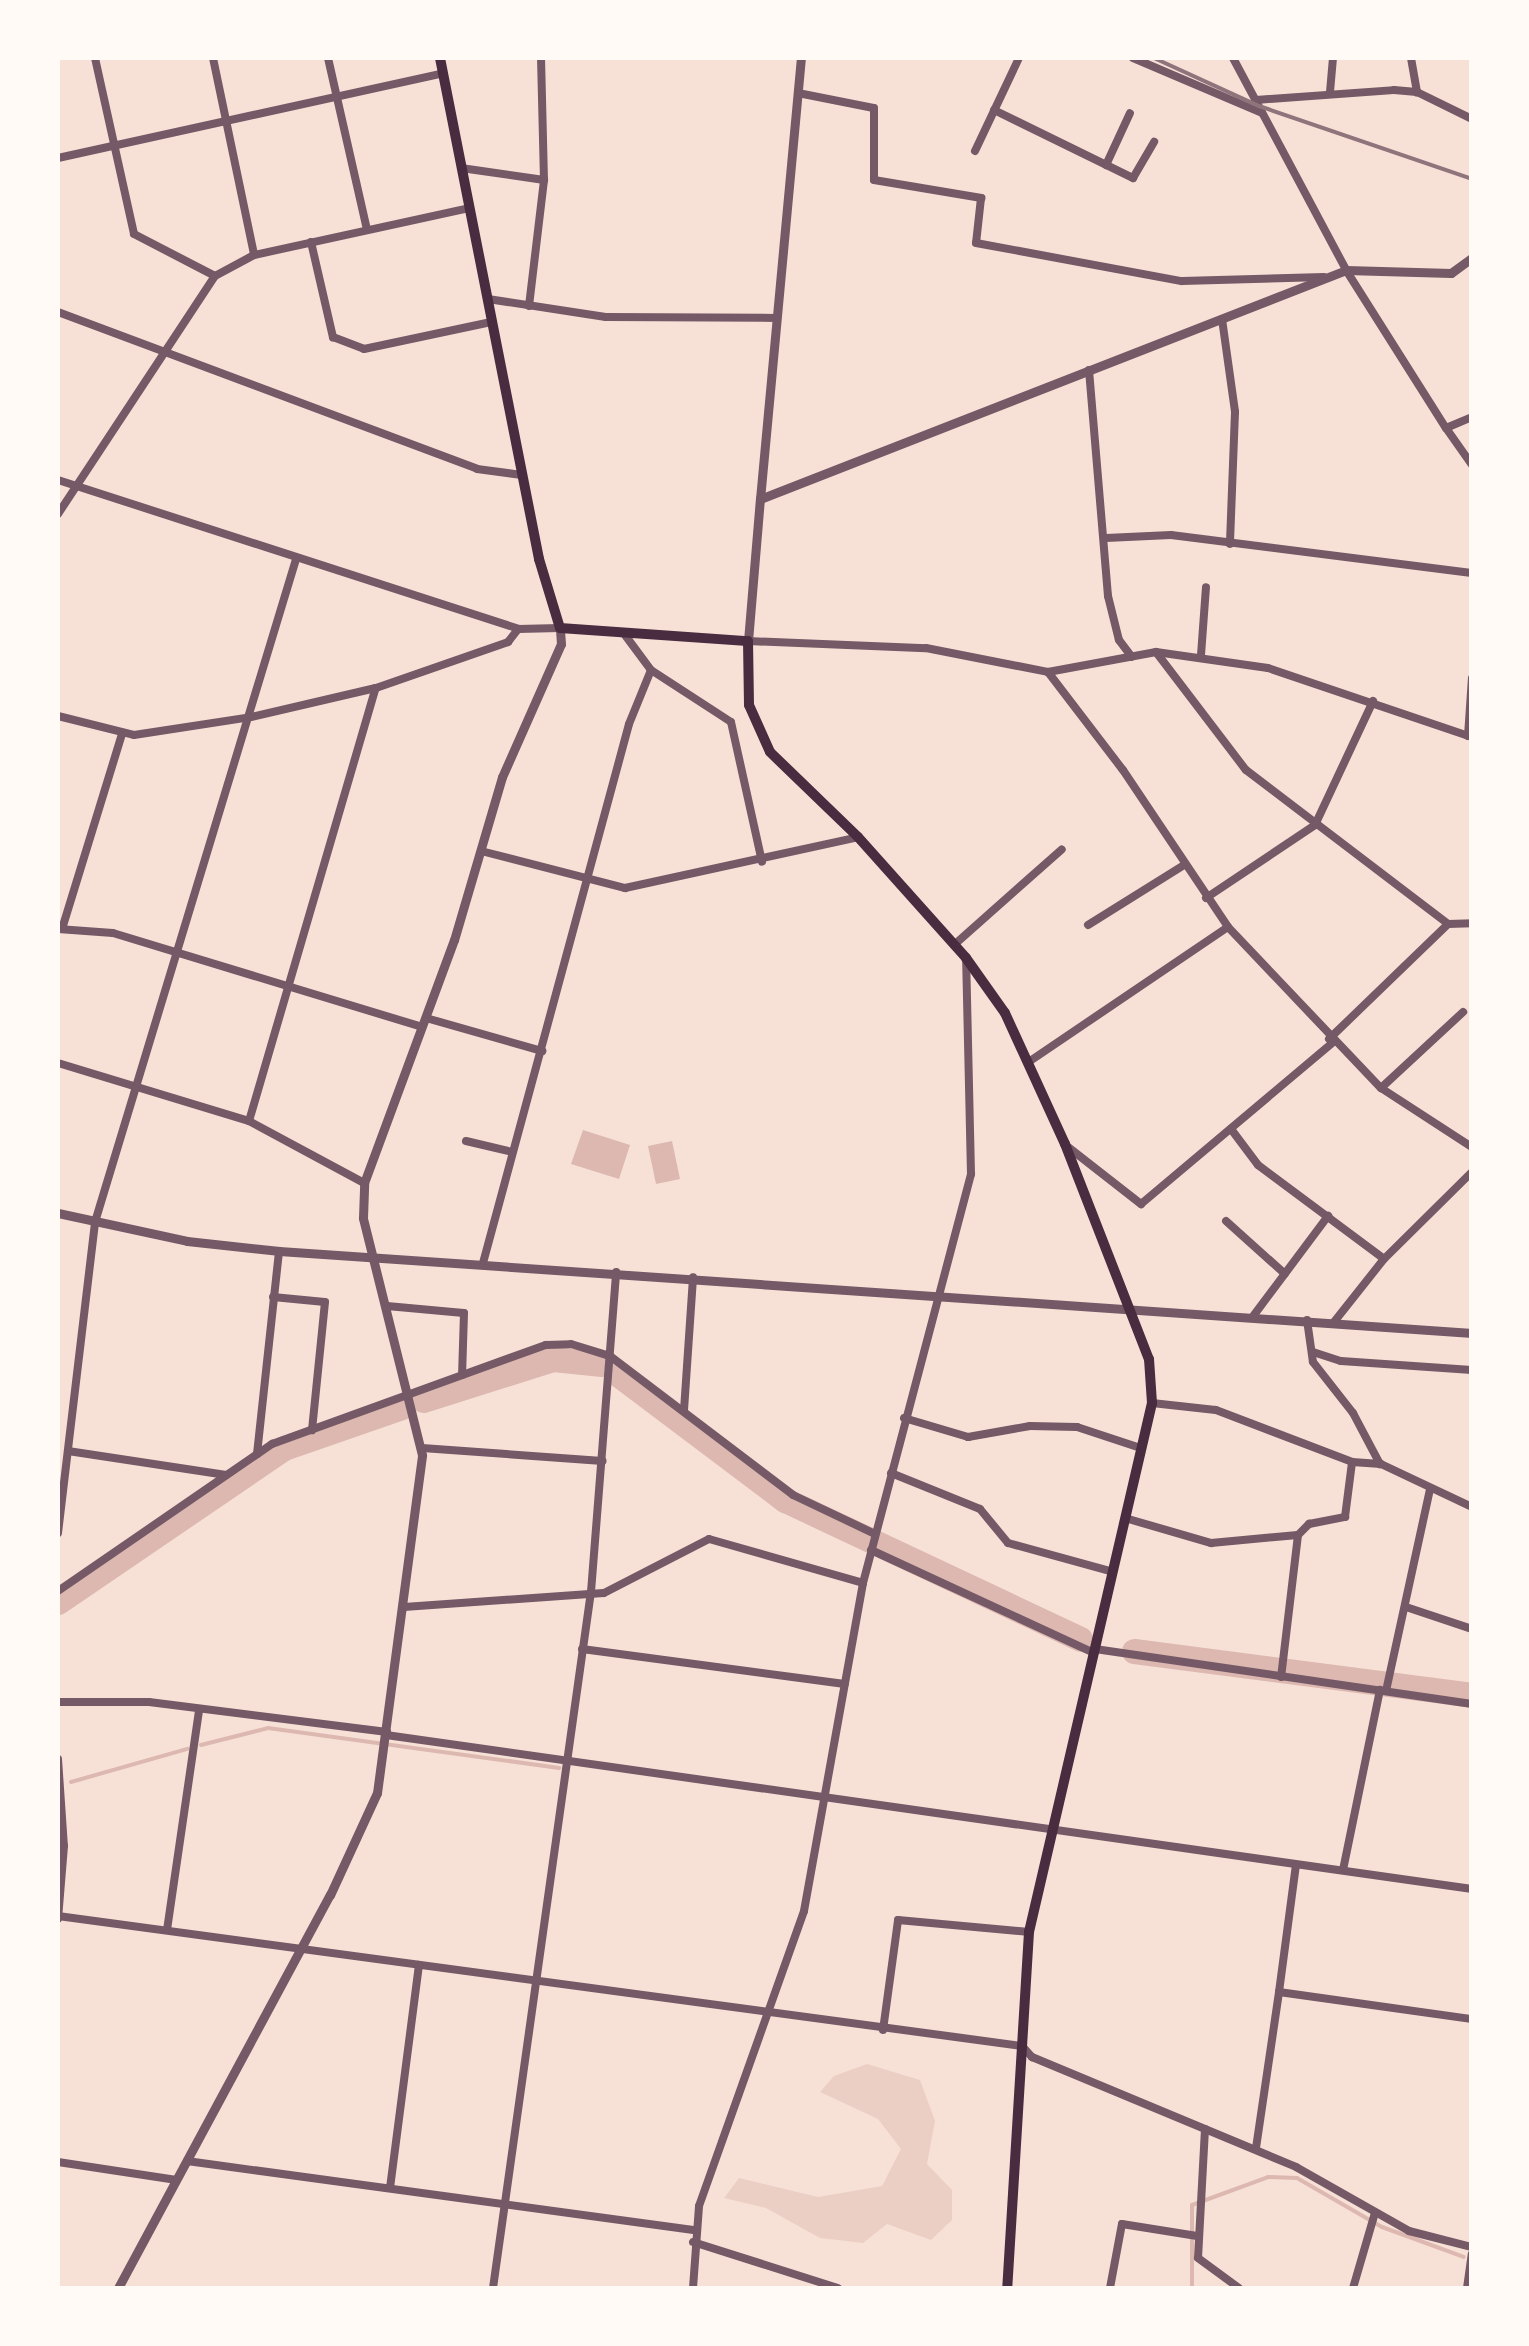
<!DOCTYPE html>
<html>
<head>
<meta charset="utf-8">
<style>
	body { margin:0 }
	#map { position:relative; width:1529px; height:2346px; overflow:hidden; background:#f7e1d7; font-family:"Roboto Serif",serif }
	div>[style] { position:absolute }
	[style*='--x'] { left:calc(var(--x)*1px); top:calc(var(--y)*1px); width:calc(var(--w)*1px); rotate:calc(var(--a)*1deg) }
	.green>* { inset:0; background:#ebcfc5 }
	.water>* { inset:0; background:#dcb8b0 }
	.stream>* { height:4px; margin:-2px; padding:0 2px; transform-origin:2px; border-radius:2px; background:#dcb8b0 }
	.river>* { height:25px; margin:-12.5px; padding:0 12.5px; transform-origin:12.5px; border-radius:12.5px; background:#dcb8b0 }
	.minor>* { height:8px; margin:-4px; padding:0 4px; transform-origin:4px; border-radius:4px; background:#755966 }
	.tertiary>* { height:9px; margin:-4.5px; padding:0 4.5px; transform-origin:4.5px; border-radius:4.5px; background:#755966 }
	.secondary>* { height:10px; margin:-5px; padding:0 5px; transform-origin:5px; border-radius:5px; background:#4a2c40 }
	.rail>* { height:4px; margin:-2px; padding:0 2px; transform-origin:2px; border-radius:2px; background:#8f747c }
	span { translate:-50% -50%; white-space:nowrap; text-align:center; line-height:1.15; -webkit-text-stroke:8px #fffaf5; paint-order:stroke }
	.frame { position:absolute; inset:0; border:60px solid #fffaf5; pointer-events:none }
</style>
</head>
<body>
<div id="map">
	<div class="green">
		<div style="clip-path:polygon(867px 2064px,920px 2080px,935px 2121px,927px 2164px,952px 2190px,952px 2220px,931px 2240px,887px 2224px,863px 2243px,820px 2238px,766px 2208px,724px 2198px,739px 2178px,818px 2197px,882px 2186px,901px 2149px,878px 2119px,820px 2092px,834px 2076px)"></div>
	</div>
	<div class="water">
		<div style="clip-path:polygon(583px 1130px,630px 1145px,619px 1179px,571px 1164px)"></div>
		<div style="clip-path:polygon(672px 1141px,680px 1179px,656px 1184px,648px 1146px)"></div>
	</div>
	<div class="stream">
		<div style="--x:201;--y:1745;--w:69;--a:-14.2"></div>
		<div style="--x:268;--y:1728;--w:294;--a:7.8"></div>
		<div style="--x:71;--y:1782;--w:121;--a:-15.9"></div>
		<div style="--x:1192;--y:2288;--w:83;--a:-90"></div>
		<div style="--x:1192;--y:2205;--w:81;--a:-20.2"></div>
		<div style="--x:1268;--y:2177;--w:29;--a:2"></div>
		<div style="--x:1297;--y:2178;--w:98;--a:30"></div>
		<div style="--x:1382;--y:2227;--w:87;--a:20.1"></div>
	</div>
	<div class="river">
		<div style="--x:619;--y:1375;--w:208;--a:37"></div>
		<div style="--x:785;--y:1500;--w:326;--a:25.2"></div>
		<div style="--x:423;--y:1400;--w:136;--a:-17.5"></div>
		<div style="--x:553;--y:1359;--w:49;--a:5.8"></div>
		<div style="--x:58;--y:1602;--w:273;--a:-34.3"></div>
		<div style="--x:284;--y:1448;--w:125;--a:-19.2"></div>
		<div style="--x:1134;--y:1651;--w:341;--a:7.4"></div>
	</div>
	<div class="minor">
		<div style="--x:95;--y:58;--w:180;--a:77.5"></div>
		<div style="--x:134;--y:234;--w:91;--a:27.4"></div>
		<div style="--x:213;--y:58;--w:201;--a:78.2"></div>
		<div style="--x:328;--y:58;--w:176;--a:77.2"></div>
		<div style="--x:1133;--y:58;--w:140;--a:23.1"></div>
		<div style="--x:1233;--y:58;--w:240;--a:61.9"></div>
		<div style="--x:1346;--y:270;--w:187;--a:57.7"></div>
		<div style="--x:1446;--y:428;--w:28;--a:-23"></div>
		<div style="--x:1411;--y:58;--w:35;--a:80"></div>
		<div style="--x:1330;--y:92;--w:34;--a:-85"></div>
		<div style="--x:798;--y:93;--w:77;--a:11.2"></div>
		<div style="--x:874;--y:108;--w:72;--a:90"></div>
		<div style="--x:874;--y:180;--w:109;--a:9.5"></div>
		<div style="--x:981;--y:198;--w:45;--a:96.3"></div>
		<div style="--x:976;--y:243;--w:209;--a:10.5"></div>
		<div style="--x:1182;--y:281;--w:142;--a:-1.6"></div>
		<div style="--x:1256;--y:100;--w:138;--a:-4.1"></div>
		<div style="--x:1394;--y:90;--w:23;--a:5"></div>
		<div style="--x:1417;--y:92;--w:61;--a:26.1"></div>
		<div style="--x:994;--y:110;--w:155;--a:26.1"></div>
		<div style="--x:1133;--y:178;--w:42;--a:-59.7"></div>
		<div style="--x:975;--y:151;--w:103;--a:-64.7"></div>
		<div style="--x:58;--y:158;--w:394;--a:-12.4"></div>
		<div style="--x:1106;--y:165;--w:57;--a:-65.2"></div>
		<div style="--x:461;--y:168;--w:84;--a:8.2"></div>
		<div style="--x:311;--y:242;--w:98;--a:77"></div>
		<div style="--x:333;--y:337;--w:33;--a:21"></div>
		<div style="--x:364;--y:349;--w:130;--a:-12"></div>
		<div style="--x:488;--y:299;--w:119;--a:8.7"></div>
		<div style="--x:606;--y:317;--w:170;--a:0.3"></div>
		<div style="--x:529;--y:306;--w:127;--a:-83.2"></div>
		<div style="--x:544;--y:180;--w:122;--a:-91.4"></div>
		<div style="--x:58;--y:312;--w:447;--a:20.5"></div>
		<div style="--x:477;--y:469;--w:45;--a:7.6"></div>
		<div style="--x:1222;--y:319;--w:94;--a:82"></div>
		<div style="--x:1235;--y:412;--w:132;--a:92.2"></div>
		<div style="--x:1089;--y:370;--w:227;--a:85.2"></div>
		<div style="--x:1108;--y:596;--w:45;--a:76"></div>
		<div style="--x:1119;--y:640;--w:21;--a:53"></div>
		<div style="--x:1446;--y:428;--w:45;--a:54.9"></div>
		<div style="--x:58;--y:480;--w:484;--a:17.9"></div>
		<div style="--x:518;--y:629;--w:42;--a:-1.4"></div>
		<div style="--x:58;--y:514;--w:285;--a:-56.6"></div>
		<div style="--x:215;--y:276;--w:44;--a:-28.3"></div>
		<div style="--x:254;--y:255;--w:220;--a:-12.3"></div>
		<div style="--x:1106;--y:538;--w:65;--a:-2.6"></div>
		<div style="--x:1171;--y:535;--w:303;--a:7.2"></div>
		<div style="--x:625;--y:635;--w:44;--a:53.4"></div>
		<div style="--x:651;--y:670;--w:95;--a:33"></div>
		<div style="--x:731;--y:722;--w:143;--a:77.5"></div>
		<div style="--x:748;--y:641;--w:178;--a:2.3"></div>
		<div style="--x:926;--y:648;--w:124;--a:11.1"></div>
		<div style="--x:1048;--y:672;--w:110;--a:-10.5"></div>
		<div style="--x:1156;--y:652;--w:148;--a:52.7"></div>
		<div style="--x:1246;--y:770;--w:254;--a:37.3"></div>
		<div style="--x:1448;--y:924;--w:24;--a:-2"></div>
		<div style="--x:1156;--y:652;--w:113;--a:8.1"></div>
		<div style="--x:1268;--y:668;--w:215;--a:18.7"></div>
		<div style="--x:1201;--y:655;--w:68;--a:-85.8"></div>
		<div style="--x:1048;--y:672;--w:123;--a:52.6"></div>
		<div style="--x:1123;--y:770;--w:189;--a:56.2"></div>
		<div style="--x:1228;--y:927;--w:222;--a:46.5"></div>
		<div style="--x:1381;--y:1088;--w:108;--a:33"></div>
		<div style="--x:58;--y:716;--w:78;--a:14"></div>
		<div style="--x:134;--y:735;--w:118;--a:-8.7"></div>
		<div style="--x:251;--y:717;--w:128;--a:-13.1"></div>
		<div style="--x:376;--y:688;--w:140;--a:-19.2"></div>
		<div style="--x:508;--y:642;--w:16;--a:-52"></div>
		<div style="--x:1468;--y:736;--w:58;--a:-86.1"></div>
		<div style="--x:481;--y:851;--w:149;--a:14.4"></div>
		<div style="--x:625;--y:888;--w:239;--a:-12.3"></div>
		<div style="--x:1206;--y:898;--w:131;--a:-33.8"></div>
		<div style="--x:1315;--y:825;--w:137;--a:-64.9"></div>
		<div style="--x:1088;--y:925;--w:113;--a:-32"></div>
		<div style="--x:58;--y:929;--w:55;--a:4.2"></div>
		<div style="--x:113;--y:933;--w:323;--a:16.9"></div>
		<div style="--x:62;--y:929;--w:204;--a:-72.9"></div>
		<div style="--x:954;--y:945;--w:144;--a:-41.6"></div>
		<div style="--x:426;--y:1018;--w:121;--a:15.9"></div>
		<div style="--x:1329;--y:1039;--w:165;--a:-44"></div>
		<div style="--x:1030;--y:1061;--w:239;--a:-34.1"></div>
		<div style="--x:58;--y:1063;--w:200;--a:16.9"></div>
		<div style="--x:249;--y:1121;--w:131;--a:28.3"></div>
		<div style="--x:1381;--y:1088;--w:112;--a:-42.8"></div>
		<div style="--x:249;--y:1121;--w:451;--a:-73.7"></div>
		<div style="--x:1231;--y:1129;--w:45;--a:53.1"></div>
		<div style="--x:1258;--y:1165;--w:157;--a:36.7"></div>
		<div style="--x:466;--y:1141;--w:47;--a:13.4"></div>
		<div style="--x:1068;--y:1147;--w:93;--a:38"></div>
		<div style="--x:1141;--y:1204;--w:250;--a:-40.1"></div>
		<div style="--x:1226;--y:1221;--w:79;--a:41.9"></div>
		<div style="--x:483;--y:1263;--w:558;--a:-74.84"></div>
		<div style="--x:629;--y:724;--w:58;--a:-67.8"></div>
		<div style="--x:273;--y:1297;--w:52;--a:5.5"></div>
		<div style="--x:325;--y:1302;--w:129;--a:95.8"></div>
		<div style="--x:387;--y:1306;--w:77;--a:5.2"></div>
		<div style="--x:464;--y:1313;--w:62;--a:91.8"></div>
		<div style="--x:1254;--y:1315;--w:124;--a:-53.2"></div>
		<div style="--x:1307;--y:1320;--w:42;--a:81.9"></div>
		<div style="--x:1313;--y:1362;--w:65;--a:51.9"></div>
		<div style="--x:1353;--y:1413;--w:58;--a:62.1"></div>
		<div style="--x:1334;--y:1322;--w:80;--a:-51.6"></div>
		<div style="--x:1384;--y:1259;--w:124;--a:-44.7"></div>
		<div style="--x:1313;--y:1352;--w:29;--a:18"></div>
		<div style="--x:1341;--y:1361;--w:131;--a:3.9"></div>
		<div style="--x:1152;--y:1403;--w:64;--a:6.2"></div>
		<div style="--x:1216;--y:1410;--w:146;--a:20.9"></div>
		<div style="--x:1352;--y:1462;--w:29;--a:4"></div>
		<div style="--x:1381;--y:1464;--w:101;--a:25.3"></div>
		<div style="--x:684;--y:1410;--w:133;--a:-86.1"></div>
		<div style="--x:904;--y:1418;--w:67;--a:16.5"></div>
		<div style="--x:968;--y:1437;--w:63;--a:-10.1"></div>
		<div style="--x:1030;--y:1426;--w:47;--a:1.2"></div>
		<div style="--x:1077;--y:1427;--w:67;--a:18.2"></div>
		<div style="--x:422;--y:1448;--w:181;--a:4.1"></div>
		<div style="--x:68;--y:1451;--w:160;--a:8.6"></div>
		<div style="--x:257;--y:1454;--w:204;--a:-83.8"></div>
		<div style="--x:891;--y:1473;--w:96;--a:22"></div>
		<div style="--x:980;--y:1509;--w:44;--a:50.5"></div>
		<div style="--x:1008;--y:1543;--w:109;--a:15.4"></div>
		<div style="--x:1125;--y:1518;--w:90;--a:16.2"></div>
		<div style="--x:1211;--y:1543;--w:87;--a:-5.3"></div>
		<div style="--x:1298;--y:1535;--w:143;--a:96.8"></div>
		<div style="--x:58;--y:1533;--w:313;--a:-83.2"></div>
		<div style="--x:95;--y:1222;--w:693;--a:-73.13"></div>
		<div style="--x:1298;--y:1535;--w:16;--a:-45"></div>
		<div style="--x:1309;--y:1524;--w:37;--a:-11"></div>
		<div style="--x:1345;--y:1517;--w:55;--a:-82.7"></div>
		<div style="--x:871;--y:1550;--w:246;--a:24.8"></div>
		<div style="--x:58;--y:1591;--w:260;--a:-34.5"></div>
		<div style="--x:272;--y:1444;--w:291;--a:-19.9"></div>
		<div style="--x:546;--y:1345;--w:25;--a:-2"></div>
		<div style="--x:571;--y:1344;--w:41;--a:17.1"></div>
		<div style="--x:610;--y:1356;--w:230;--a:37.2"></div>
		<div style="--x:793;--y:1495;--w:91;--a:25.4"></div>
		<div style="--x:404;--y:1607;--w:200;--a:-4"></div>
		<div style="--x:604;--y:1593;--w:118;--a:-27.2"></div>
		<div style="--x:709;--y:1539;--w:160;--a:15.9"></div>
		<div style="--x:1406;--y:1607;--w:70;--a:18.4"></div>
		<div style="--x:582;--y:1649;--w:265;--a:7.6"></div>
		<div style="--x:1095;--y:1649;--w:381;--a:8.3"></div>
		<div style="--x:1386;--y:1691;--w:206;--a:-77.7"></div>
		<div style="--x:58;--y:1702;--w:91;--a:0"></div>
		<div style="--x:149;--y:1702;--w:240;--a:7.2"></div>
		<div style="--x:386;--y:1735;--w:1097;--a:8.07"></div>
		<div style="--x:58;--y:1759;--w:87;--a:86.1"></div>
		<div style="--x:64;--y:1846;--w:73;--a:94.7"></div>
		<div style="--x:1343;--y:1870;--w:184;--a:-78.4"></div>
		<div style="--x:58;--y:1916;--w:973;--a:7.68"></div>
		<div style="--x:1022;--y:2046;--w:15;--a:48"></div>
		<div style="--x:1032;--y:2057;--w:286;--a:22.6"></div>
		<div style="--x:1296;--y:2167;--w:130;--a:29.5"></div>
		<div style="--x:1409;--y:2231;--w:65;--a:14.3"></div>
		<div style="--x:167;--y:1930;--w:222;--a:-81.7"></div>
		<div style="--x:1279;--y:1992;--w:128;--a:-82.4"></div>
		<div style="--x:883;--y:2030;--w:111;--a:-82.2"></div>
		<div style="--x:898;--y:1920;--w:132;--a:5.2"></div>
		<div style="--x:1205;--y:2129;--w:129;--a:93.1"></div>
		<div style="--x:1198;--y:2258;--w:51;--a:36.2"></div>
		<div style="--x:1256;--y:2148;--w:158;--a:-81.6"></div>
		<div style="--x:1279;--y:1992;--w:195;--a:8"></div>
		<div style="--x:187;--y:2161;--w:511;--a:7.77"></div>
		<div style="--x:58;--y:2162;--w:120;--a:8.6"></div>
		<div style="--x:390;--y:2188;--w:225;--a:-82.6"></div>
		<div style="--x:693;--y:2242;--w:152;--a:17.6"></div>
		<div style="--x:493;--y:2288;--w:703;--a:-81.99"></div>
		<div style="--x:591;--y:1592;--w:321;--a:-85.5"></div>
		<div style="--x:693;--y:2288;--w:82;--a:-85.8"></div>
		<div style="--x:699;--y:2206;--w:313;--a:-70.4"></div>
		<div style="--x:804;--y:1911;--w:333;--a:-79.8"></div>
		<div style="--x:863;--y:1583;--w:423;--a:-75.2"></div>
		<div style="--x:971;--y:1174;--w:216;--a:-91.3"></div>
		<div style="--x:1110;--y:2288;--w:65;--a:-79.4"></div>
		<div style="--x:1122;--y:2224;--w:76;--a:9.1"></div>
		<div style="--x:1353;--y:2288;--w:78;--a:-73.7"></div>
		<div style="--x:1467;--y:2288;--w:34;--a:-82"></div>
	</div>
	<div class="tertiary">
		<div style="--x:760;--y:499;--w:443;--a:-84.7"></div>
		<div style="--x:748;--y:641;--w:143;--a:-85.2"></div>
		<div style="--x:760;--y:499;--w:629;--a:-21.34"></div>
		<div style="--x:1346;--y:270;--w:105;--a:1.6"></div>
		<div style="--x:1451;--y:273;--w:26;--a:-36"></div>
		<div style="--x:58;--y:1213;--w:132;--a:12.2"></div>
		<div style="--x:187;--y:1241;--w:93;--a:6.2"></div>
		<div style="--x:279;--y:1251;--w:1196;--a:3.93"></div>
		<div style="--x:118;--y:2288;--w:447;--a:-61.7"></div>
		<div style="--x:330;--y:1895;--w:112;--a:-65.3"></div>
		<div style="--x:377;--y:1793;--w:341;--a:-82.4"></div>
		<div style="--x:422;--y:1455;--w:244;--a:-104"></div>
		<div style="--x:363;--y:1218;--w:35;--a:-88"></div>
		<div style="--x:364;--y:1183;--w:259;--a:-69.7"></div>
		<div style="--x:454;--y:940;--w:170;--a:-73.6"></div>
		<div style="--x:502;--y:777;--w:145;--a:-66.1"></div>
		<div style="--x:561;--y:644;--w:16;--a:-94"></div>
	</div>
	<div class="secondary">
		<div style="--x:440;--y:58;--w:511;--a:78.82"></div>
		<div style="--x:539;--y:559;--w:72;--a:73.1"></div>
		<div style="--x:560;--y:628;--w:188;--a:4"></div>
		<div style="--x:748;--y:641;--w:64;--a:89.1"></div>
		<div style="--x:749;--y:705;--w:51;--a:65.9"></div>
		<div style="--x:770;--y:752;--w:122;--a:44"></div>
		<div style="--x:858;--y:837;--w:162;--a:48.2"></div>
		<div style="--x:966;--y:958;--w:67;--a:54.7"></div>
		<div style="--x:1005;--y:1013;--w:144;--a:65.4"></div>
		<div style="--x:1065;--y:1144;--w:231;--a:68.7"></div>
		<div style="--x:1149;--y:1359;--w:44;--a:86.1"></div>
		<div style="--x:1152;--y:1403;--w:543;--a:103.09"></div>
		<div style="--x:1029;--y:1932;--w:357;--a:93.5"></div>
	</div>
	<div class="rail">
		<div style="--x:1154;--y:58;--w:115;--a:24.6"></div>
		<div style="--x:1259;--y:106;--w:225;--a:18.9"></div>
	</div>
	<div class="frame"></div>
</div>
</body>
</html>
